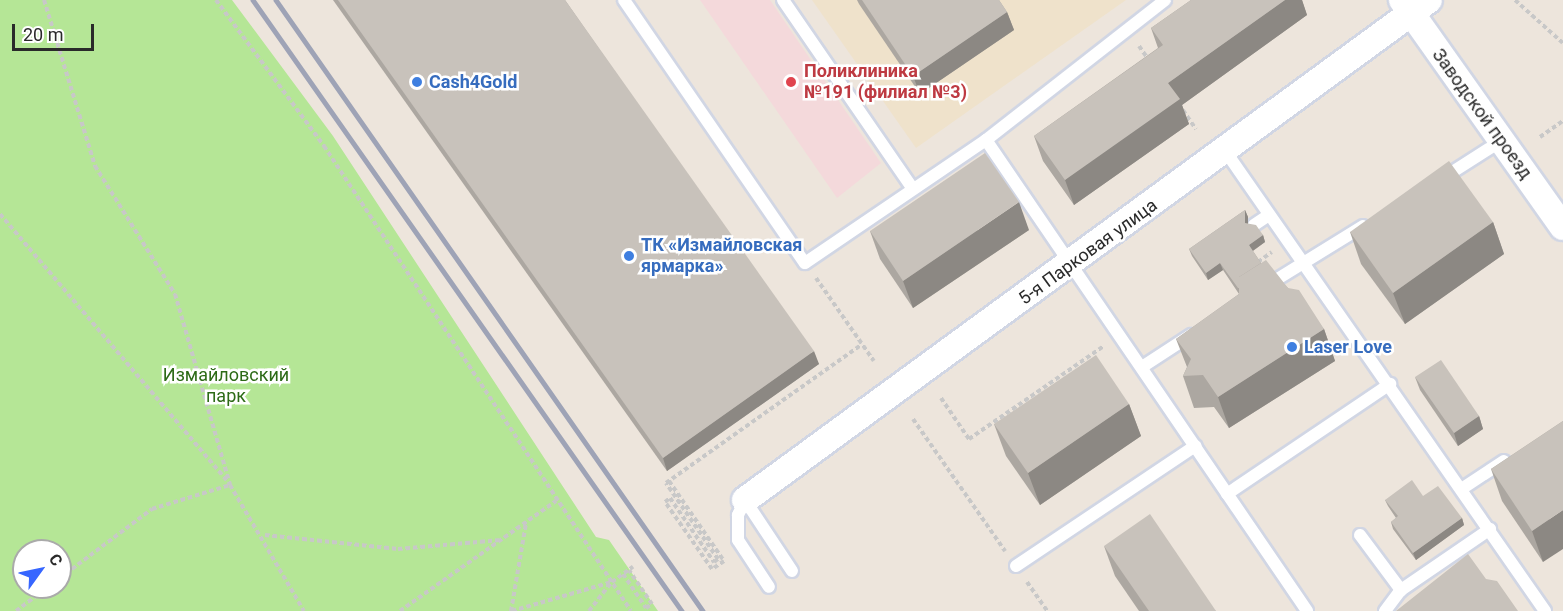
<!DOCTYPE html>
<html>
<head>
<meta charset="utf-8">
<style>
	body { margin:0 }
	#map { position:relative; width:1563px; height:611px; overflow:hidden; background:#ede5dc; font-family:Roboto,sans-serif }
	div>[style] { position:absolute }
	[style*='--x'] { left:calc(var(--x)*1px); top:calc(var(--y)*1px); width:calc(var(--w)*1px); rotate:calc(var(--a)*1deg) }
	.education>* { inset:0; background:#efe2cb }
	.medical>* { inset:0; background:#f4d9db }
	.green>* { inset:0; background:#b5e696 }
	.path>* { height:4px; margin-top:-2px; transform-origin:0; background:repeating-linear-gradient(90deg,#c8c8c8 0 4.5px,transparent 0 7.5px) }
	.roads { filter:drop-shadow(2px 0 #d1d6e4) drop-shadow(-2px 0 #d1d6e4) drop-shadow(0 2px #d1d6e4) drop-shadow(0 -2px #d1d6e4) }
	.service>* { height:12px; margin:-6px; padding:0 6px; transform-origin:6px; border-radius:6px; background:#fff }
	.minor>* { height:26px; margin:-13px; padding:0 13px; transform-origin:13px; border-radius:13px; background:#fff }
	.rail>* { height:4.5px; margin:-2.25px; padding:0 2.25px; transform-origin:2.25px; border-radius:2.25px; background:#9ea3b6 }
	.wall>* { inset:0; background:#aca7a1 }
	.shaded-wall>* { inset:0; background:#8c8883 }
	.building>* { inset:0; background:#c8c2bb }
	.dots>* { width:16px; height:16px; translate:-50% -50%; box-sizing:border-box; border:3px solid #fff; border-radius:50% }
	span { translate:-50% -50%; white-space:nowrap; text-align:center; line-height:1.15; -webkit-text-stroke:5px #fff; paint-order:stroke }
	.health-label { font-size:18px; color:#be3a42; font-weight:700 }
	.left { translate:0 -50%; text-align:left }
	.shop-label { font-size:18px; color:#366cbe; font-weight:700 }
	.street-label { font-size:18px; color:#2a2a2a }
	.park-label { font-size:18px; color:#2d6b17 }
	.north { position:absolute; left:12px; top:539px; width:60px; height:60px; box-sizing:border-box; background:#fff; border:2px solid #aaa; border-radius:50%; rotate:57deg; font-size:16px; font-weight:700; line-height:24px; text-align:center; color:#2a2a2a }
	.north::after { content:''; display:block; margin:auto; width:21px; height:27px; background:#3766ff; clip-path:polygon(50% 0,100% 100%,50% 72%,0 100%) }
	.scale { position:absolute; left:12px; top:24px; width:82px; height:27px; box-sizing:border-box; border:3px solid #2a2a2a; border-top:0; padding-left:8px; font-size:18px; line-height:21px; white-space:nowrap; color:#2a2a2a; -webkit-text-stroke:4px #fff; paint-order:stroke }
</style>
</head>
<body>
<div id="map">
	<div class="education">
		<div style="clip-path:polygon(812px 0,1126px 0,916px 148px)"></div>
	</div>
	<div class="medical">
		<div style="clip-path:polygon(700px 0,770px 0,881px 163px,837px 198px)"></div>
	</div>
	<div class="green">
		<div style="clip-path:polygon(evenodd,0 0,232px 0,333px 136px,596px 537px,609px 540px,658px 611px,0 611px,0 0,24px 551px,60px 551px,60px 587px,24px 587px,24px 551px)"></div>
	</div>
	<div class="path">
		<div style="--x:44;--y:0;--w:174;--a:72.9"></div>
		<div style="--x:95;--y:166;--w:151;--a:58"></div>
		<div style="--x:175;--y:294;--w:199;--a:73.9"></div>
		<div style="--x:216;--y:0;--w:182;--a:53.5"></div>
		<div style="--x:324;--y:146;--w:557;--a:56.57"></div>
		<div style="--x:1515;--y:0;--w:64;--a:41.9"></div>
		<div style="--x:1139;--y:46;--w:16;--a:55"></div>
		<div style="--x:1183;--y:110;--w:23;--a:56"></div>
		<div style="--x:1540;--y:137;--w:28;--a:-35"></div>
		<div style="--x:0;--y:214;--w:353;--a:49.6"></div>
		<div style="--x:1258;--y:262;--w:17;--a:-36"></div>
		<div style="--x:816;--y:278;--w:101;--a:55.1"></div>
		<div style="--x:941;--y:398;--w:50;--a:55.7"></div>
		<div style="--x:969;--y:439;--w:164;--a:-34.6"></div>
		<div style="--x:913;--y:419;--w:161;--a:55.1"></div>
		<div style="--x:669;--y:481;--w:97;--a:55.5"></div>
		<div style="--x:724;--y:561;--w:14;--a:146"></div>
		<div style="--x:712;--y:569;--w:82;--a:-125"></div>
		<div style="--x:665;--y:502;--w:6;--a:-39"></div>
		<div style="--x:670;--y:498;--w:78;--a:55.5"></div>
		<div style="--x:714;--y:562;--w:5;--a:-37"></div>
		<div style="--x:718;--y:559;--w:92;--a:-124.4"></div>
		<div style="--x:666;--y:483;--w:240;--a:-35.3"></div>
		<div style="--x:265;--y:535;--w:134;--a:6"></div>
		<div style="--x:398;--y:549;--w:103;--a:-5"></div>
		<div style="--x:623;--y:574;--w:41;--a:55.9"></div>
		<div style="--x:646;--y:608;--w:7;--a:-34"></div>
		<div style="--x:652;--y:604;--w:41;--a:-124.1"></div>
		<div style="--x:60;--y:578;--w:115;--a:-36.9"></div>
		<div style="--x:152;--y:509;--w:82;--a:-17.1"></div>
		<div style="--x:230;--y:485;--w:146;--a:59.6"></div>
		<div style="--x:1027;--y:582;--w:35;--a:55"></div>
		<div style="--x:16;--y:611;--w:40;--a:-37"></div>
		<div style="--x:400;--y:611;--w:191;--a:-35.2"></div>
		<div style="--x:511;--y:611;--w:89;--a:-80.3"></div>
		<div style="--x:512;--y:611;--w:104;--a:-16.2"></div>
		<div style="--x:589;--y:611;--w:37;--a:-52"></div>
		<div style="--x:612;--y:582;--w:26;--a:-36"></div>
	</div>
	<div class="roads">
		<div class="service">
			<div style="--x:624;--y:0;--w:319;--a:55.5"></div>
			<div style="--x:805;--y:263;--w:219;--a:-34.2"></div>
			<div style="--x:986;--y:140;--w:570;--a:55.72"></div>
			<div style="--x:783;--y:0;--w:229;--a:55.5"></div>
			<div style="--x:986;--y:140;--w:227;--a:-38"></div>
			<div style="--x:1226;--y:152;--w:559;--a:55.2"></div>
			<div style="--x:1443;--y:178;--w:69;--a:-32.5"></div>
			<div style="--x:1254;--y:225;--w:18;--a:-34"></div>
			<div style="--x:1266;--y:286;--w:114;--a:-31.7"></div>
			<div style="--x:1142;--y:367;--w:59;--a:-33.1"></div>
			<div style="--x:1463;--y:488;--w:49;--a:-33.4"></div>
			<div style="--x:1227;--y:494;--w:197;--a:-34"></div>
			<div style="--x:745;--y:500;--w:17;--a:115"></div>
			<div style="--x:738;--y:515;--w:25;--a:90"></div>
			<div style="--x:738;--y:540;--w:56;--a:56.6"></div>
			<div style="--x:745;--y:500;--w:85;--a:56.5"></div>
			<div style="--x:1360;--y:535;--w:69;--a:53.3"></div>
			<div style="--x:1016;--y:566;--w:216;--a:-33.8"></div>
			<div style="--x:1385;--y:611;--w:26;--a:-53"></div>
			<div style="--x:1401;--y:590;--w:108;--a:-34.4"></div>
		</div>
		<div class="minor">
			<div style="--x:1402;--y:0;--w:278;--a:54.7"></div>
			<div style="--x:745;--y:500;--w:847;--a:-36.17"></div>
		</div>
	</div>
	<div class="rail">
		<div style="--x:253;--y:0;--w:747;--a:54.93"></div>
		<div style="--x:276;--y:0;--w:745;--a:55.05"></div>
	</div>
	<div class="wall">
		<div style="clip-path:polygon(333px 0,565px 0,819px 364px,667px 471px)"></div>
		<div style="clip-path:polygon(857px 0,999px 0,1007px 12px,1014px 30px,920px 94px,859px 4px)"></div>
		<div style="clip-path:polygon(1191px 0,1302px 0,1307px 15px,1182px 105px,1189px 124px,1074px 205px,1043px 161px,1034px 136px,1158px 48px,1151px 28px)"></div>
		<div style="clip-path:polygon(1245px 210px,1248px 217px,1248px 224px,1263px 235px,1265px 242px,1253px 251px,1261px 263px,1288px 288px,1324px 329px,1335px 361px,1229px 428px,1214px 407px,1194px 408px,1183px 376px,1187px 367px,1176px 339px,1239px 294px,1223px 270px,1208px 280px,1192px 256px,1189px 249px)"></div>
		<div style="clip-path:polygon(1493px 222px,1504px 254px,1405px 324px,1361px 264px,1350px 232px)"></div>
		<div style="clip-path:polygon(1029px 230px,913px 308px,880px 259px,870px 231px)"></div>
		<div style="clip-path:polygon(1415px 377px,1479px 416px,1483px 429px,1458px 446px,1420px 390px)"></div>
		<div style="clip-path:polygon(1129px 404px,1141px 436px,1040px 505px,1006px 456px,994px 424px)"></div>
		<div style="clip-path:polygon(1563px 421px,1543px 562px,1502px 501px,1491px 469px)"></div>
		<div style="clip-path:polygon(1423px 496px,1462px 518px,1464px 525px,1416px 560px,1393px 529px,1391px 522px,1396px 518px,1388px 506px,1385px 500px)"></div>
		<div style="clip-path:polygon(1104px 546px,1216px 611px,1139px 611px,1115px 576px)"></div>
	</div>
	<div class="shaded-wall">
		<div style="clip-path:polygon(1285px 0,1302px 0,1307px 15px,1182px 105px,1189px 124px,1074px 205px,1065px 180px,1168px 83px)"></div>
		<div style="clip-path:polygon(1007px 12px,1014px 30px,920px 94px,913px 76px)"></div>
		<div style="clip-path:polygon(1019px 202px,1029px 230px,913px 308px,903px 281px)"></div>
		<div style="clip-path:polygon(1245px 210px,1248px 217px,1248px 230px,1245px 223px)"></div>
		<div style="clip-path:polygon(1493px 222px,1504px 254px,1405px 324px,1393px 293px)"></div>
		<div style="clip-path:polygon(1263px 235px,1265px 242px,1251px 252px,1249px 245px)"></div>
		<div style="clip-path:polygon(1220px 263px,1223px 270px,1208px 280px,1206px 273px)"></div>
		<div style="clip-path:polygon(1324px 329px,1335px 361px,1229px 428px,1218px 397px)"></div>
		<div style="clip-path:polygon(814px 351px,819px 364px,667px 471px,663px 458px)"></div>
		<div style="clip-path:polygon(1129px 404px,1141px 436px,1040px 505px,1028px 473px)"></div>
		<div style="clip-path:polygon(1479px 416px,1483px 429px,1458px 446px,1454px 433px)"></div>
		<div style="clip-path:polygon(1563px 510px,1563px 549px,1543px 562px,1532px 531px)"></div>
		<div style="clip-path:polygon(1462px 518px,1464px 525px,1416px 560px,1413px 553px)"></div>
	</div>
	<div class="building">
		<div style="clip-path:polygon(338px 0,565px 0,814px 351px,663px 458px)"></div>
		<div style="clip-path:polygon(862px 0,999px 0,1007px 12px,913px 76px)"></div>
		<div style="clip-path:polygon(1191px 0,1285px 0,1168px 83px,1180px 99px,1065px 180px,1034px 136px,1163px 45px,1151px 28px)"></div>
		<div style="clip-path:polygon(985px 153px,1019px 202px,903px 281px,870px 231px)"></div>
		<div style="clip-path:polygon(1449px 161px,1493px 222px,1393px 293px,1350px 232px)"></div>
		<div style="clip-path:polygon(1245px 210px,1245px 223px,1256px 225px,1263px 235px,1249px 245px,1261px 263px,1239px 277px,1239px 288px,1238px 288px,1220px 263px,1206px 273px,1189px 249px)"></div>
		<div style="clip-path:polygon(1266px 260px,1288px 288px,1299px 290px,1324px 329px,1218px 397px,1203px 375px,1183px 376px,1191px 359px,1176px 339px,1239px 294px,1239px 277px)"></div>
		<div style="clip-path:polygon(1096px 355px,1129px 404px,1028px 473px,994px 424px)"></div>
		<div style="clip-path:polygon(1441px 360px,1479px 416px,1454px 433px,1415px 377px)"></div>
		<div style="clip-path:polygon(1563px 421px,1563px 510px,1532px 531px,1491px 469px)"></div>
		<div style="clip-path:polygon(1412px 480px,1423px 496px,1438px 486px,1462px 518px,1413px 553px,1391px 522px,1398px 516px,1385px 500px)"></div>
		<div style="clip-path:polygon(1150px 514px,1216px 611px,1149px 611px,1104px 546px)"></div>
		<div style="clip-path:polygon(1468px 554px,1486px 579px,1497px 581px,1518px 611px,1396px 611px)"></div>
	</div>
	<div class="dots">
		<div style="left:417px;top:82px;background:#3f7fe0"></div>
		<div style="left:791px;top:82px;background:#e0444e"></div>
		<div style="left:629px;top:256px;background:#3f7fe0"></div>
		<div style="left:1292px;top:347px;background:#3f7fe0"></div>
	</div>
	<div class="health-label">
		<span class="left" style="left:804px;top:82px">Поликлиника<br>№191 (филиал №3)</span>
	</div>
	<div class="shop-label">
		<span class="left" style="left:429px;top:82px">Cash4Gold</span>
		<span class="left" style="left:641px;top:256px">ТК «Измайловская<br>ярмарка»</span>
		<span class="left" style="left:1304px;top:347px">Laser Love</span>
	</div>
	<div class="street-label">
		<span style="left:1482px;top:114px;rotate:54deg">Заводской проезд</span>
		<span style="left:1088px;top:252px;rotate:-36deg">5-я Парковая улица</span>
	</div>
	<div class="park-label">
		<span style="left:226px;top:386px">Измайловский<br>парк</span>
	</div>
	<div class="north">С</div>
	<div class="scale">20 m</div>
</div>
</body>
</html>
